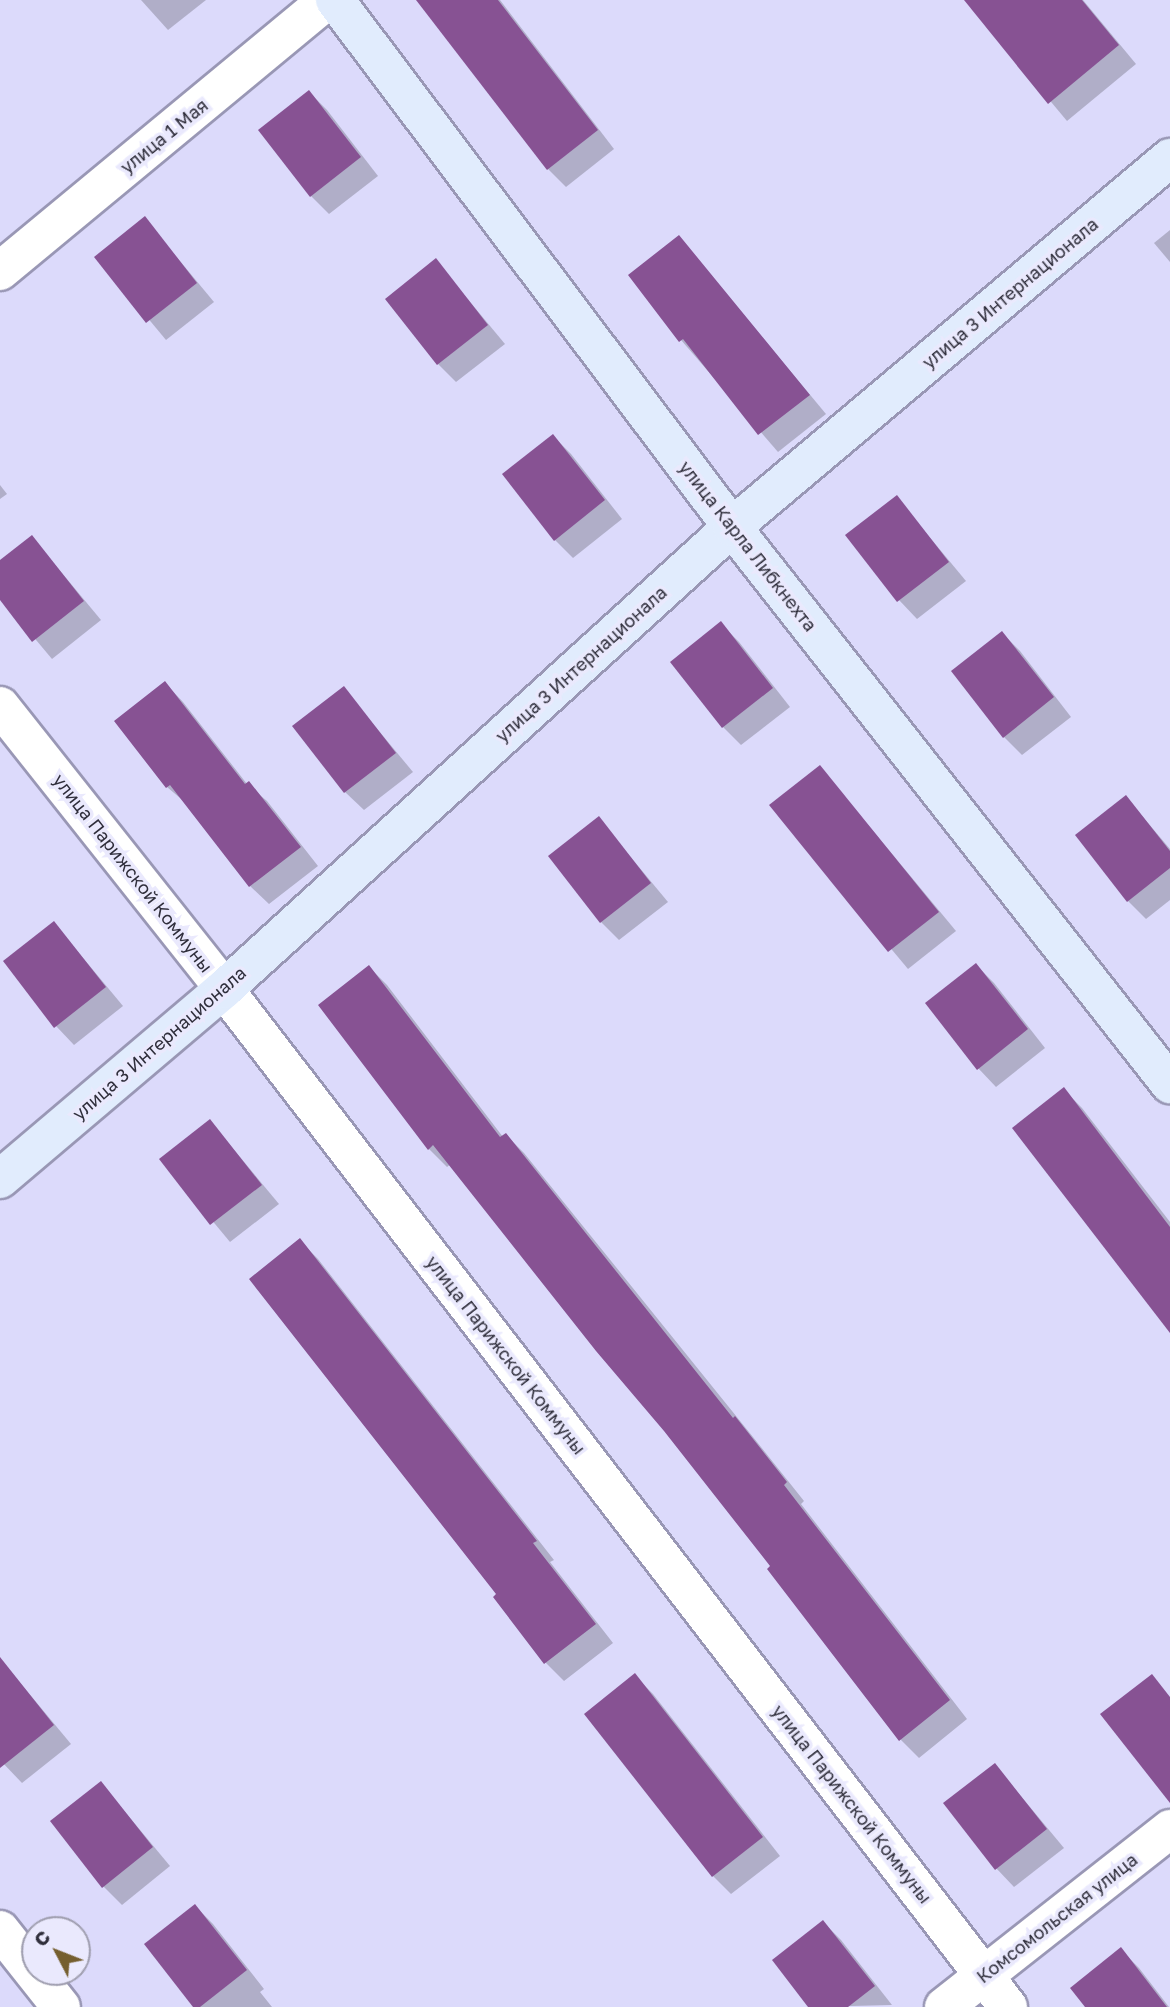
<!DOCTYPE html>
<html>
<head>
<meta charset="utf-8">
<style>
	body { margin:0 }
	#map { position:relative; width:1170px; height:2007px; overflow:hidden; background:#dcdafb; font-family:"Golos Text",sans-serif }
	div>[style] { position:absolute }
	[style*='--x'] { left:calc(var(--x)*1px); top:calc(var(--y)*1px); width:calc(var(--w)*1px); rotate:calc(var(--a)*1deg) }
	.shadow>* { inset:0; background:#0003 }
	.building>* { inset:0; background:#875293 }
	.roads { filter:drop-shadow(2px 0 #9997b5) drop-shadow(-2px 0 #9997b5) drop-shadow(0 2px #9997b5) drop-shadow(0 -2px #9997b5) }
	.minor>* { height:38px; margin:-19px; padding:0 19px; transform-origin:19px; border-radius:19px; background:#fff }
	.secondary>* { height:38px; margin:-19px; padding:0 19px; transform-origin:19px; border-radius:19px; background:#e1ecfd }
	span { translate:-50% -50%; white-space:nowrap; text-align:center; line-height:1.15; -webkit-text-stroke:7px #eae9fd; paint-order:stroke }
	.street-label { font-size:18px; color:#2f2e3b }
	.north { position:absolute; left:21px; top:1916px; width:70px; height:70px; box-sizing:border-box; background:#eae9fd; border:2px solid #9f9eaf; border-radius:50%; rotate:312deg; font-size:19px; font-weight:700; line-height:28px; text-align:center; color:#2f2e3b }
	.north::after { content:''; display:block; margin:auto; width:24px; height:32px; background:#755f2f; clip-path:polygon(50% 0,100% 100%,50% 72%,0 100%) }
</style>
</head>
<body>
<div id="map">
	<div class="shadow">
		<div style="clip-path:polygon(141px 0,206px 0,168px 30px)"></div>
		<div style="clip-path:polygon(427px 0,500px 0,614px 149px,566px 187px,548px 169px)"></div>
		<div style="clip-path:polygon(966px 0,1083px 0,1136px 64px,1067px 121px)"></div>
		<div style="clip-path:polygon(309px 92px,327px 110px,378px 176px,329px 214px,311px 196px)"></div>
		<div style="clip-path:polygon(145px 219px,214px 302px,166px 340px,97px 257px)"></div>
		<div style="clip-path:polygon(1170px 230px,1170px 262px,1154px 243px)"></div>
		<div style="clip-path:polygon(679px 237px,826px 414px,778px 452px,681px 340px)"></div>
		<div style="clip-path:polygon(436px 261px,505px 344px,456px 382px,438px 364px)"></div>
		<div style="clip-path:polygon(553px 436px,571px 454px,622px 519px,573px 558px,555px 540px)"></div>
		<div style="clip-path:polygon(0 485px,7px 494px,0 499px)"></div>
		<div style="clip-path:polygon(897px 498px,966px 581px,917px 619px,899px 600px)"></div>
		<div style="clip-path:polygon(32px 537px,101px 620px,52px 659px,0 597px,0 562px)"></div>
		<div style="clip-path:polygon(721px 624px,739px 642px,790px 707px,741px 745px,723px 727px)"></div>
		<div style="clip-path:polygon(1002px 633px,1020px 651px,1071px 717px,1022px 755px,1004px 737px)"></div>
		<div style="clip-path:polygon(165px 683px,183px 702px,247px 784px,267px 801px,318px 866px,269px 904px,250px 886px,187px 804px,167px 787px)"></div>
		<div style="clip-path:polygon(344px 689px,413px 772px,364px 810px,345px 792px)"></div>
		<div style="clip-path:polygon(820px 767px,956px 931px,908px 969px,771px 805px)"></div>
		<div style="clip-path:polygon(1126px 797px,1170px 849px,1170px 900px,1146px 919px,1128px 901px)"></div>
		<div style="clip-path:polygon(599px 819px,668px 902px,619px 940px,601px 922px)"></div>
		<div style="clip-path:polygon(54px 923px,123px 1006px,74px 1045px,56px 1026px)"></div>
		<div style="clip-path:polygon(976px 965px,994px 983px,1045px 1048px,996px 1087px,978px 1068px)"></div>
		<div style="clip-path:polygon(369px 967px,387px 985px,503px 1137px,506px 1135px,524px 1153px,753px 1437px,804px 1501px,801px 1504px,967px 1719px,919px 1758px,901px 1740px,773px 1566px,451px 1164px,447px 1167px,429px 1149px)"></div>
		<div style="clip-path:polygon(1064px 1090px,1082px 1108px,1170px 1222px,1170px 1330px)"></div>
		<div style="clip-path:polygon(210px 1121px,279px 1204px,230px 1242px,161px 1159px)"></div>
		<div style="clip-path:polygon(300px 1241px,318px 1259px,554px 1560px,550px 1562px,613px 1643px,564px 1681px,546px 1663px,499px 1594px)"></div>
		<div style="clip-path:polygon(2px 1661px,71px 1744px,22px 1783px,0 1760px)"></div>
		<div style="clip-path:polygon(635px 1676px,653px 1694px,780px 1856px,731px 1894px,713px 1876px)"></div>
		<div style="clip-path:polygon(995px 1765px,1064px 1848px,1014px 1887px,996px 1868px)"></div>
		<div style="clip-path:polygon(101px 1783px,170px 1866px,122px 1905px,104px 1887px,53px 1822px)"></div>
		<div style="clip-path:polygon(195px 1906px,213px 1924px,264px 1989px,260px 1992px,272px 2007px,195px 2007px)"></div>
		<div style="clip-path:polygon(823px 1922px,841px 1940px,892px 2005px,811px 2007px)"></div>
		<div style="clip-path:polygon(1121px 1950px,1139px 1968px,1169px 2007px,1087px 2007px)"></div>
	</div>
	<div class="building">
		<div style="clip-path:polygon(416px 0,498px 0,598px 130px,547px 170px)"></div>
		<div style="clip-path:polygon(964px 0,1082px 0,1119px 45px,1048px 104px)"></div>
		<div style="clip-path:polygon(309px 90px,361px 157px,310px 197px,258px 130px)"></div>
		<div style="clip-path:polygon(145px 216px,197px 283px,146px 323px,94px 257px)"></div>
		<div style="clip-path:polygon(679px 235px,810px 395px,758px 435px,683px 339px,679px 342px,628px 275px)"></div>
		<div style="clip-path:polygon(436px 258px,488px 325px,437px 365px,385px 299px)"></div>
		<div style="clip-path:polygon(553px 434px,605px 500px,554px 541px,502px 474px)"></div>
		<div style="clip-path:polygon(897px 495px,949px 562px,897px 602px,845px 535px)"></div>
		<div style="clip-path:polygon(32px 535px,84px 601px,32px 642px,0 600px,0 560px)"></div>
		<div style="clip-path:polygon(721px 621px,773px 688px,722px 728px,670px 662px)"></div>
		<div style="clip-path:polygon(1002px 631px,1054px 697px,1003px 738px,951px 671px)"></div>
		<div style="clip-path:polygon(165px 681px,245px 784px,249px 781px,301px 847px,249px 887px,170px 785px,166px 788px,114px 721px)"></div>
		<div style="clip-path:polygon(344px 686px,396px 753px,344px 793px,292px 726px)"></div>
		<div style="clip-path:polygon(820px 765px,939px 912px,888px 952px,769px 805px)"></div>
		<div style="clip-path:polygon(1126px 795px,1170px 851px,1170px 868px,1127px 902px,1075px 835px)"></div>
		<div style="clip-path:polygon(599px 816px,651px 883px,600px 923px,548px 856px)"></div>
		<div style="clip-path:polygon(54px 921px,106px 987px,54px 1028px,3px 961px)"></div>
		<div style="clip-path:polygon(976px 963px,1028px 1029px,977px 1070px,925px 1003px)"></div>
		<div style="clip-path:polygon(369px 965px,500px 1137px,506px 1133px,733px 1418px,735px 1416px,787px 1482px,784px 1485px,950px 1700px,899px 1741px,767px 1569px,770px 1566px,664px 1431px,596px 1351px,433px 1145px,428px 1150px,318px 1005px)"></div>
		<div style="clip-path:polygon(1064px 1087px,1170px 1227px,1170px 1333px,1012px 1128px)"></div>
		<div style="clip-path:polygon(210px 1119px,262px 1185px,210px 1225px,159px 1159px)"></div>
		<div style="clip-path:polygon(300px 1238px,537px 1541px,533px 1543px,596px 1624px,544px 1664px,493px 1597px,496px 1594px,249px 1279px)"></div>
		<div style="clip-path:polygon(0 1657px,54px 1725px,0 1768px)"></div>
		<div style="clip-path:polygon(635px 1673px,763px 1837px,712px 1877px,584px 1714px)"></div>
		<div style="clip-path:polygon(1152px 1674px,1170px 1697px,1170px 1803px,1100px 1714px)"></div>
		<div style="clip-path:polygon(995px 1763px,1047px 1829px,995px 1870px,943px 1803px)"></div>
		<div style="clip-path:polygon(101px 1781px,153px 1847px,102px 1888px,50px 1821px)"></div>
		<div style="clip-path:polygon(195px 1904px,247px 1970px,200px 2007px,193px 2007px,144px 1944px)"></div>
		<div style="clip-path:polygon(823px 1920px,875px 1986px,848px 2007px,808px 2007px,772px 1960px)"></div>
		<div style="clip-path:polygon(1121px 1947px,1167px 2007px,1085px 2007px,1070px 1988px)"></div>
	</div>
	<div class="roads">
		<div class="minor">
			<div style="--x:0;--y:271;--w:425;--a:-39.6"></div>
			<div style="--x:0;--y:706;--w:361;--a:51.6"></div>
			<div style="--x:224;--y:989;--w:1285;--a:52.4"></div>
			<div style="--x:0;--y:1930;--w:98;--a:51.6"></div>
			<div style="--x:944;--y:2007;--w:288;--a:-38.2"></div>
		</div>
		<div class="secondary">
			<div style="--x:335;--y:0;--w:660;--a:53.01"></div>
			<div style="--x:732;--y:527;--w:709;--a:51.82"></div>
			<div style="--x:0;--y:1179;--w:294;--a:-40.3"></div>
			<div style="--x:224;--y:989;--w:687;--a:-42.28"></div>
			<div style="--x:732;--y:527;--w:573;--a:-40.11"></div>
		</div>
	</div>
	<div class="street-label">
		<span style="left:164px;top:136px;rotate:-39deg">улица 1 Мая</span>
		<span style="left:1010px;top:293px;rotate:-40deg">улица 3 Интернационала</span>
		<span style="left:748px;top:546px;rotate:52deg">улица Карла Либкнехта</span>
		<span style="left:581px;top:664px;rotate:-42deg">улица 3 Интернационала</span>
		<span style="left:133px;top:873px;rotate:52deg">улица Парижской Коммуны</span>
		<span style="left:159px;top:1043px;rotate:-41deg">улица 3 Интернационала</span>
		<span style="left:506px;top:1355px;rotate:52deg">улица Парижской Коммуны</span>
		<span style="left:852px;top:1804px;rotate:52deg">улица Парижской Коммуны</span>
		<span style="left:1057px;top:1918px;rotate:-38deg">Комсомольская улица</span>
	</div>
	<div class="north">С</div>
</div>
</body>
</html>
